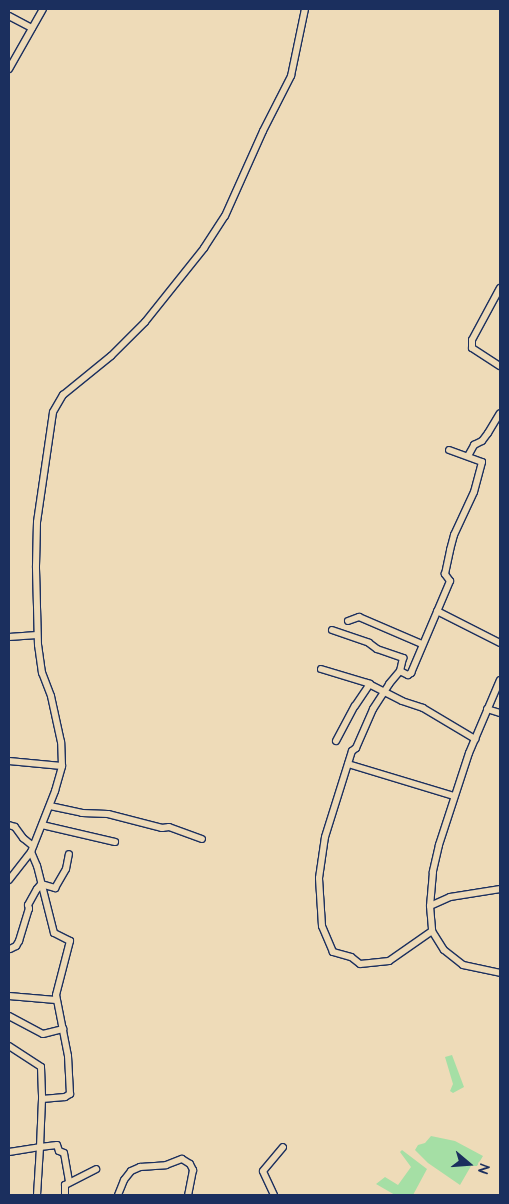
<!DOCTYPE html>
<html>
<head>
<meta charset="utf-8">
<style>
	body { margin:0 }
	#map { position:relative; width:509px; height:1204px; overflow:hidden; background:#eedbb8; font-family:"Architects Daughter",sans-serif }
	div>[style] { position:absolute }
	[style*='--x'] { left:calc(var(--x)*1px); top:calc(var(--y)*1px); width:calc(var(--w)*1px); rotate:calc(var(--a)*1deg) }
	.green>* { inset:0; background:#a5dfa5 }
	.roads { filter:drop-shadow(1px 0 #1b2f5e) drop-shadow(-1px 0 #1b2f5e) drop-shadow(0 1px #1b2f5e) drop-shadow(0 -1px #1b2f5e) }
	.minor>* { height:6px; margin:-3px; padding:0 3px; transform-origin:3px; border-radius:3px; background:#eedbb8 }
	span { translate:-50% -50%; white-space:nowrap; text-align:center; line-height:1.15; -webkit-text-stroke:4.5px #eedbb8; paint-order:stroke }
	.frame { position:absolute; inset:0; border:10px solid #1b2f5e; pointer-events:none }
	.north { position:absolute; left:444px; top:1139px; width:50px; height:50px; -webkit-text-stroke:4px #eedbb8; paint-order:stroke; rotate:108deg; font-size:14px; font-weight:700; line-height:20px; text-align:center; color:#1b2f5e }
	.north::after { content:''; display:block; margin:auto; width:18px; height:22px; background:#1b2f5e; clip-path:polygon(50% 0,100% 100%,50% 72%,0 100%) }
</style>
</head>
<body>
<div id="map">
	<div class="green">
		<div style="clip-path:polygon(452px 1055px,464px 1087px,453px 1093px,450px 1091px,453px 1084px,445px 1057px)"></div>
		<div style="clip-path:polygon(431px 1136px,455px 1141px,483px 1156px,477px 1166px,471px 1166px,460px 1185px,428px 1163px,415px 1150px,418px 1145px,425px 1143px)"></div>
		<div style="clip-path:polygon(402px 1150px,427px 1169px,413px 1195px,395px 1195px,376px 1184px,385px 1177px,398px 1185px,411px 1167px,400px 1152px)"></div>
	</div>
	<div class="roads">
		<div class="minor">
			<div style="--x:9;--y:16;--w:26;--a:28"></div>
			<div style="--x:9;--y:69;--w:69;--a:-60.5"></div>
			<div style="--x:500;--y:288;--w:59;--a:118.3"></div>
			<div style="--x:472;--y:340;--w:8;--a:90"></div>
			<div style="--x:472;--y:348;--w:33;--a:33"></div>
			<div style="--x:468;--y:456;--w:13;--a:-61"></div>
			<div style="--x:474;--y:445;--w:9;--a:-27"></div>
			<div style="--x:482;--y:441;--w:10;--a:-53"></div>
			<div style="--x:488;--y:433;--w:23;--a:-59"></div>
			<div style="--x:437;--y:611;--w:71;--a:26.9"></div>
			<div style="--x:348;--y:621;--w:12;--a:-20"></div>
			<div style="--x:359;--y:617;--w:69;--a:23.2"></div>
			<div style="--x:332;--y:630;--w:39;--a:19"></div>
			<div style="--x:369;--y:643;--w:10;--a:37"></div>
			<div style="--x:377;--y:649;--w:28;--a:19"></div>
			<div style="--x:403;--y:658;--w:13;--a:103"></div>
			<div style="--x:9;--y:637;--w:28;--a:-4"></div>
			<div style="--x:321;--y:669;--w:48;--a:16.9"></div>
			<div style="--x:367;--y:683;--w:39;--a:27"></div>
			<div style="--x:402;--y:701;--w:22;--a:18"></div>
			<div style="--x:423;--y:708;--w:61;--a:30.8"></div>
			<div style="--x:500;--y:680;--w:79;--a:113"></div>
			<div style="--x:469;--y:753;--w:97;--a:108.1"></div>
			<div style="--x:439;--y:845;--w:28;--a:103"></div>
			<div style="--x:433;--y:872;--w:34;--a:95"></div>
			<div style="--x:430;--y:906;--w:25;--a:85"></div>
			<div style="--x:432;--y:931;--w:22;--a:58"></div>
			<div style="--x:444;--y:950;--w:24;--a:38"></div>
			<div style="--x:463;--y:965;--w:38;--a:12"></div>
			<div style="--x:487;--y:709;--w:14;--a:17"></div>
			<div style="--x:336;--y:741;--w:40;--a:-62"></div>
			<div style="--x:355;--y:706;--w:27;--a:-56"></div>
			<div style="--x:9;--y:761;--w:53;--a:5.4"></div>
			<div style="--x:348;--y:764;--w:111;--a:16.8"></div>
			<div style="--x:50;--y:806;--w:33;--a:12"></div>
			<div style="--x:82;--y:813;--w:26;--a:2"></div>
			<div style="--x:108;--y:814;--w:56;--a:14.5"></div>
			<div style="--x:162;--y:828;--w:7;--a:-8"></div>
			<div style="--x:169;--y:827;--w:35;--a:20"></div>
			<div style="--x:9;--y:825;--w:6;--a:18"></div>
			<div style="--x:15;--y:827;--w:14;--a:54"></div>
			<div style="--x:23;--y:838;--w:13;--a:39"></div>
			<div style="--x:42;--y:825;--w:75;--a:13.1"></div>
			<div style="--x:9;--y:880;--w:36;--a:-52"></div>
			<div style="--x:31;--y:852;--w:66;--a:-68.5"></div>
			<div style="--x:55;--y:791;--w:26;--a:-74"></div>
			<div style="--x:62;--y:766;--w:24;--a:-92"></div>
			<div style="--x:61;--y:742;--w:47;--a:-102.3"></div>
			<div style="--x:51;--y:696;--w:25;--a:-111"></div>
			<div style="--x:42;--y:673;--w:28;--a:-98"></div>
			<div style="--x:38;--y:645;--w:79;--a:-91.5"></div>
			<div style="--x:36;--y:566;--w:44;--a:-88.7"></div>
			<div style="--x:37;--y:522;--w:111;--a:-81.7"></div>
			<div style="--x:53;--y:412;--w:20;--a:-60"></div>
			<div style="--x:63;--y:395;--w:62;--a:-39.1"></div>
			<div style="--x:111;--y:356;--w:48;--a:-45"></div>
			<div style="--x:145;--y:322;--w:95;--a:-51.4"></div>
			<div style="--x:204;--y:248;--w:38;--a:-57"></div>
			<div style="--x:225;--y:216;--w:93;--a:-65.9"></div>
			<div style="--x:263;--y:131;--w:62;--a:-63"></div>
			<div style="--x:291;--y:76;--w:68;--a:-78.2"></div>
			<div style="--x:430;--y:906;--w:22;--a:-24"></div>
			<div style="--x:450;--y:897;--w:51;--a:-9.1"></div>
			<div style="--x:432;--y:931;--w:52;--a:145.1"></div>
			<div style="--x:389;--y:961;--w:29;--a:174"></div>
			<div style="--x:360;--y:964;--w:11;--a:-142"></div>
			<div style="--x:351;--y:957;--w:19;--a:-164"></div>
			<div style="--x:333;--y:952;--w:28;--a:-113"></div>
			<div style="--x:322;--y:926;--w:48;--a:-93.6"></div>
			<div style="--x:319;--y:878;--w:41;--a:-81.7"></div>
			<div style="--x:325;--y:837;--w:90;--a:-72.6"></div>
			<div style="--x:352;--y:751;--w:5;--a:-37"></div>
			<div style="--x:356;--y:748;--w:43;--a:-66.4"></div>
			<div style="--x:373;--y:709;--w:30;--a:-57"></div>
			<div style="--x:389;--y:684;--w:17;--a:-50"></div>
			<div style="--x:400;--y:671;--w:9;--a:27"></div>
			<div style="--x:408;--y:675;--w:4;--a:-34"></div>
			<div style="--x:411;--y:673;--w:100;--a:-67"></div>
			<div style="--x:450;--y:581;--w:9;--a:-126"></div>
			<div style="--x:445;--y:574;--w:25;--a:-78"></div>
			<div style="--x:450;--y:550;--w:16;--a:-75"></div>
			<div style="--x:454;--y:535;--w:47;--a:-65.1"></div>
			<div style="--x:474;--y:492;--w:31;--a:-75"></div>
			<div style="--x:482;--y:462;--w:35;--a:-160"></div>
			<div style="--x:10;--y:949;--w:7;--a:-27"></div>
			<div style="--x:16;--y:946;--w:6;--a:-59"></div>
			<div style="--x:19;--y:941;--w:34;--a:-73"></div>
			<div style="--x:29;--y:909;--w:4;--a:-104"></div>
			<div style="--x:28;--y:905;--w:18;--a:-61"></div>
			<div style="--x:37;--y:889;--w:6;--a:-51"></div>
			<div style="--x:41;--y:884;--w:15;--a:16"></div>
			<div style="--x:55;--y:888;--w:22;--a:-60"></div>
			<div style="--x:66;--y:869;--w:15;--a:-79"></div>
			<div style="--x:9;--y:996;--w:47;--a:4.9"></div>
			<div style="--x:9;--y:1016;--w:38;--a:28"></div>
			<div style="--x:43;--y:1034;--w:21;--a:-14"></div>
			<div style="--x:9;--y:1046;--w:38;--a:33"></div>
			<div style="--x:41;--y:1067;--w:32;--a:88"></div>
			<div style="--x:9;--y:1152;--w:31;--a:-9"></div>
			<div style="--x:40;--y:1147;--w:48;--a:-87.6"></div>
			<div style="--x:42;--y:1099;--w:23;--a:-5"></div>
			<div style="--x:65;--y:1097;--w:6;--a:-31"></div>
			<div style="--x:70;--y:1094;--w:38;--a:-93"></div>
			<div style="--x:68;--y:1056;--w:62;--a:-101.1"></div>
			<div style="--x:56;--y:995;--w:56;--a:-75.5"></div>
			<div style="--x:70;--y:941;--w:18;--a:-153"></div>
			<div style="--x:54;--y:933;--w:69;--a:-104.2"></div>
			<div style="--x:37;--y:866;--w:15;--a:-113"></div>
			<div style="--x:37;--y:1195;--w:48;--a:-86.4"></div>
			<div style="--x:40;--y:1147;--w:17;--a:-7"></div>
			<div style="--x:57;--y:1145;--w:6;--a:72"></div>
			<div style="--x:59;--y:1151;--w:5;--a:22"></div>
			<div style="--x:64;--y:1153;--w:29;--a:80"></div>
			<div style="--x:65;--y:1195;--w:10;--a:-90"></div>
			<div style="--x:65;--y:1185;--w:35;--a:-27"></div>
			<div style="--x:118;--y:1195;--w:16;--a:-68"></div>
			<div style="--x:124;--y:1180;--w:11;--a:-52"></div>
			<div style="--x:131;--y:1171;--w:10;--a:-24"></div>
			<div style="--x:140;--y:1167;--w:26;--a:-4"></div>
			<div style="--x:166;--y:1165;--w:17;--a:-21"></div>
			<div style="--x:182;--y:1159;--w:9;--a:32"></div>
			<div style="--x:190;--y:1164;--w:7;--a:63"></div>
			<div style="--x:193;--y:1170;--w:25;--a:101"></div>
			<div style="--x:274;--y:1195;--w:26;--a:-115"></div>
			<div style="--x:263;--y:1171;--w:31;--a:-50"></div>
		</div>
	</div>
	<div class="frame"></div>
	<div class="north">N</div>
</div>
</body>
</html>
